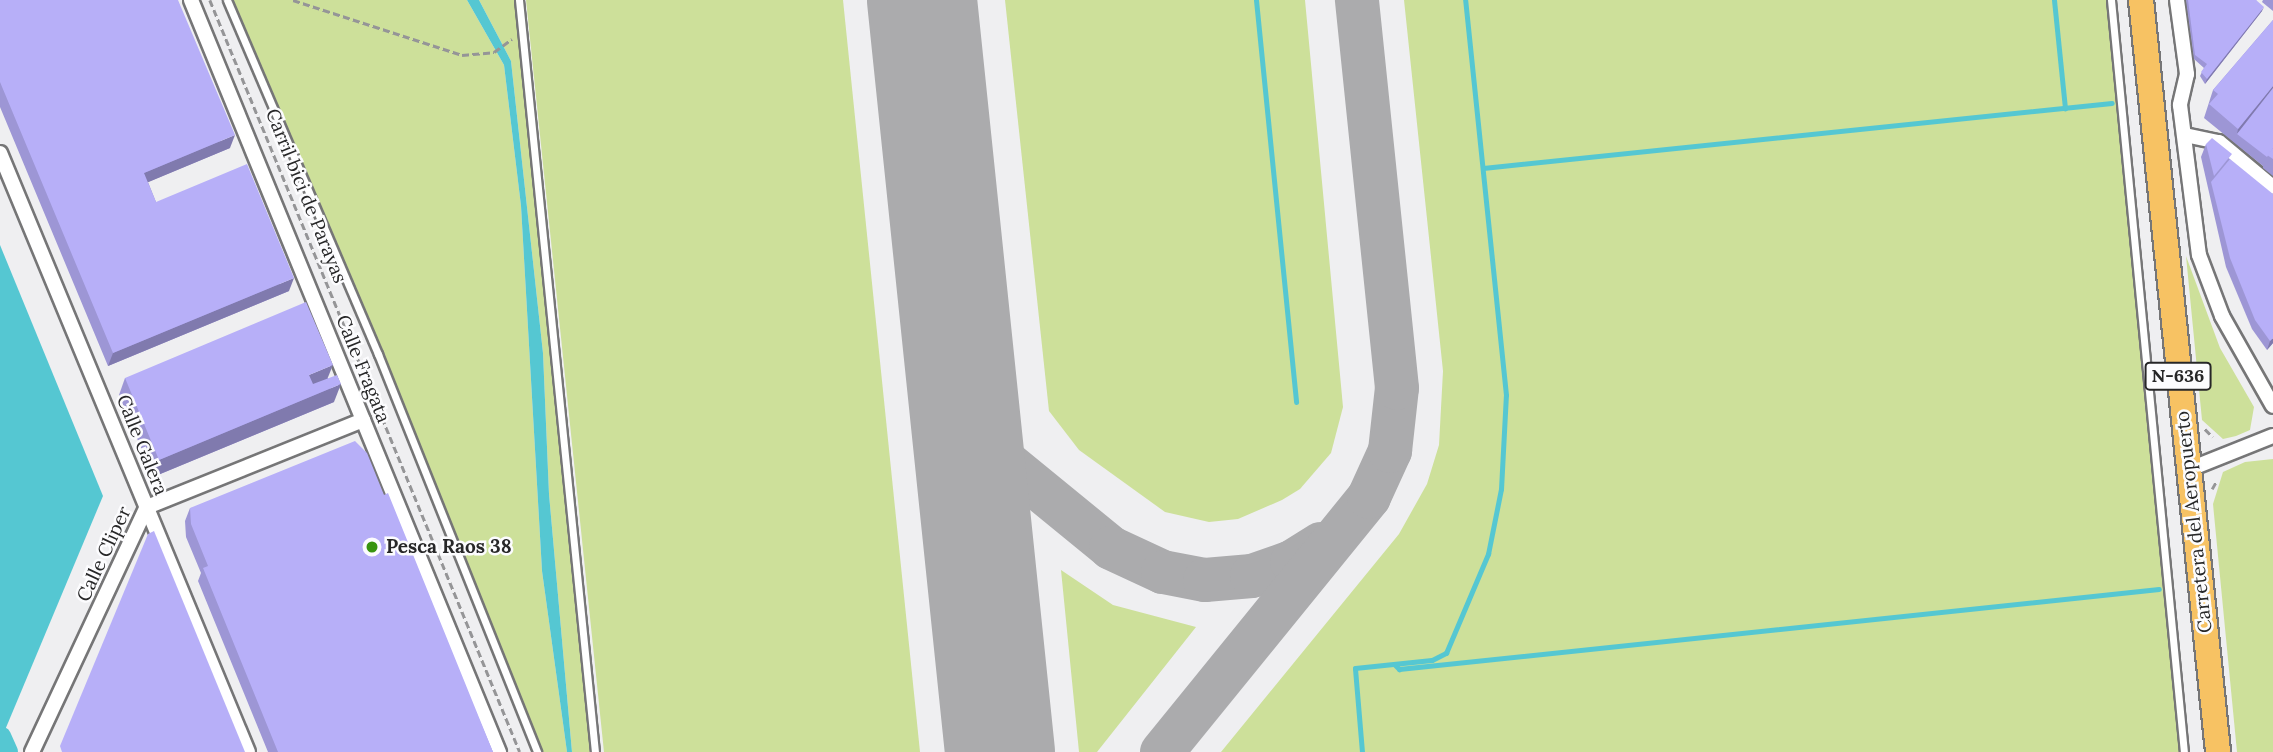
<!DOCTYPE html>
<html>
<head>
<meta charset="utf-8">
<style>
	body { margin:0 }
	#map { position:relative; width:2273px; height:752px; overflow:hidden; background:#efeff1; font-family:Lora,serif }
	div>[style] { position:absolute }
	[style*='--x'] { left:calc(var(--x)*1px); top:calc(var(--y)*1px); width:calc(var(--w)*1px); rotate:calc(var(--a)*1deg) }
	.green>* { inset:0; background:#cde09a }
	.water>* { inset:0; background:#55c7d2 }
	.stream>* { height:5px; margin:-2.5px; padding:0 2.5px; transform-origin:2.5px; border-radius:2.5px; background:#55c7d2 }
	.canal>* { height:18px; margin:-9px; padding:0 9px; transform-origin:9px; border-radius:9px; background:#55c7d2 }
	.taxiway>* { height:44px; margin:-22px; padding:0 22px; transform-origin:22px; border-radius:22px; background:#ababad }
	.runway>* { height:110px; margin:-55px; padding:0 55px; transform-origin:55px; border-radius:55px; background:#ababad }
	.path>* { height:2.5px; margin-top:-1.25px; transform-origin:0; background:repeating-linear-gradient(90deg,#959597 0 7px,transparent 0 10.5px) }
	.roads { filter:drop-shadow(2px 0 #767677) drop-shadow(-2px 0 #767677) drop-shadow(0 2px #767677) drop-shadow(0 -2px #767677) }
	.lane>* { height:7px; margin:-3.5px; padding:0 3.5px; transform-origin:3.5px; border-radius:3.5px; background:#fff }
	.street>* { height:14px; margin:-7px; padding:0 7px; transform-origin:7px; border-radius:7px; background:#fff }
	.highway>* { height:24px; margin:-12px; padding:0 12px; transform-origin:12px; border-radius:12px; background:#f7c263 }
	.wall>* { inset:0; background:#9d96d5 }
	.shaded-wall>* { inset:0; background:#807aae }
	.building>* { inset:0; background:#b7aff8 }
	.dots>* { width:19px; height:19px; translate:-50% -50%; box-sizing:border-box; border:4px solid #fcfcfe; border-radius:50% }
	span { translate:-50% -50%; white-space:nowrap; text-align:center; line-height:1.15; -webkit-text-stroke:5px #fcfcfe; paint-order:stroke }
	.shield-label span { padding:2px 5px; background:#fcfcfe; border:2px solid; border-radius:5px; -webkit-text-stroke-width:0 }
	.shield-label { font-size:18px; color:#272728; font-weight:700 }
	.street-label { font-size:19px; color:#272728 }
	.poi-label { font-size:19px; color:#272728; font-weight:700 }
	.left { translate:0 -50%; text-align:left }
</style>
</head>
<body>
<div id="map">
	<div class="green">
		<div style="clip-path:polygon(231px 0,467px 0,504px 65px,521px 206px,542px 571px,567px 752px,540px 752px,385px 360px)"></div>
		<div style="clip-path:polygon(479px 0,515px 0,592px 752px,572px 752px,549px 494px,543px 353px,511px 61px)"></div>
		<div style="clip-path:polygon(526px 0,843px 0,920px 752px,604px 752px)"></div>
		<div style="clip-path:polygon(1005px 0,1305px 0,1343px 407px,1331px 453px,1300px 489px,1282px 500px,1238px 519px,1209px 522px,1165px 512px,1079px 450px,1049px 411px)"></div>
		<div style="clip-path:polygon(1404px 0,2107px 0,2180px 752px,1221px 752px,1399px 534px,1427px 484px,1439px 445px,1443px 371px)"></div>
		<div style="clip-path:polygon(2186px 256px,2220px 348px,2254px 407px,2250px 430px,2236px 436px,2223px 439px,2202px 420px)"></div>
		<div style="clip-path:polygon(2273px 459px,2273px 752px,2237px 752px,2213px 504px,2223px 472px,2245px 462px)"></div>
		<div style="clip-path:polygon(1061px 570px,1113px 605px,1196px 627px,1097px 752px,1079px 752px)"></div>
	</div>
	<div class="water">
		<div style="clip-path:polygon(467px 0,479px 0,511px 61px,543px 353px,549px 494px,572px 752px,567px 752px,542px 571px,521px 206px,504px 65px)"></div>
		<div style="clip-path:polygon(0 245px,103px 496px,0 742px)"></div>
	</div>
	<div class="stream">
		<div style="--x:1256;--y:0;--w:404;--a:84.3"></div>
		<div style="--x:2054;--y:0;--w:109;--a:84.2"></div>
		<div style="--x:1483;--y:168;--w:632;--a:-5.9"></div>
		<div style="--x:1395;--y:665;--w:6;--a:45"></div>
		<div style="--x:1399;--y:669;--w:764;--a:-6.01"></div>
		<div style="--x:1362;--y:752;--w:84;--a:-94.8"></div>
		<div style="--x:1355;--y:668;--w:77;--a:-5.9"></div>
		<div style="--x:1432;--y:660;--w:16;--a:-27"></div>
		<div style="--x:1446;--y:653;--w:108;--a:-67"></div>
		<div style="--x:1488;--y:554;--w:66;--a:-78.7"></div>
		<div style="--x:1501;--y:489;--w:94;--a:-87"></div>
		<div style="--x:1506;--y:395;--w:397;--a:-95.9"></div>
	</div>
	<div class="canal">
		<div style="--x:2;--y:736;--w:17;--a:66"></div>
	</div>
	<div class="taxiway">
		<div style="--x:967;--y:430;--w:186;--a:39.3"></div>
		<div style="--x:1111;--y:548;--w:57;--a:24.8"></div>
		<div style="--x:1163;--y:572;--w:43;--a:10.8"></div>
		<div style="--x:1205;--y:580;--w:47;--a:-4.9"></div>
		<div style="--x:1252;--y:576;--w:42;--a:-19.3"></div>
		<div style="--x:1292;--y:562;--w:34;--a:-32"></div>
		<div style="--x:1162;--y:752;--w:328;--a:-50.9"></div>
		<div style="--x:1369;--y:497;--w:51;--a:-65.5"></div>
		<div style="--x:1390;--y:451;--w:63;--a:-83.7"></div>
		<div style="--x:1397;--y:388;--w:390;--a:-95.9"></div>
	</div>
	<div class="runway">
		<div style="--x:922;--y:0;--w:756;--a:84.08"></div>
	</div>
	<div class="path">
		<div style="--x:210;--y:0;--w:813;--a:67.6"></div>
		<div style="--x:293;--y:0;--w:178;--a:18"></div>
		<div style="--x:462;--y:55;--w:32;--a:-5"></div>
		<div style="--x:494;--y:52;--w:22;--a:-36"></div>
		<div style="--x:2205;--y:429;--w:11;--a:45"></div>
		<div style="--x:2212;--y:489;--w:10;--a:-61"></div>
	</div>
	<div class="roads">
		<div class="lane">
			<div style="--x:227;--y:0;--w:385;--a:66.9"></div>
			<div style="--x:378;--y:354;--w:429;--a:68.2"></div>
			<div style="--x:519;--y:0;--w:756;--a:84.23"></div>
			<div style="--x:2111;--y:0;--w:756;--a:84.46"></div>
		</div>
		<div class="street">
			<div style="--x:191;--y:0;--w:813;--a:67.73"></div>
			<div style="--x:2177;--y:0;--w:75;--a:82.3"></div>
			<div style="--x:2187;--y:74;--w:32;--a:103"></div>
			<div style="--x:2180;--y:105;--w:151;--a:82.8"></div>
			<div style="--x:2199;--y:255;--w:65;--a:69.3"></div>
			<div style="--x:2222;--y:316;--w:103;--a:60.5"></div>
			<div style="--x:2185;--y:135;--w:35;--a:12"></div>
			<div style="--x:2219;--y:142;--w:70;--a:39.8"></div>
			<div style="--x:0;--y:153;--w:648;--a:67.51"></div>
			<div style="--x:2190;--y:469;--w:89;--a:-21.7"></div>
			<div style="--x:32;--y:752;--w:271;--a:-64.9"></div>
			<div style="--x:147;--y:507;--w:233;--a:-21.9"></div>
		</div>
		<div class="highway">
			<div style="--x:2141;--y:0;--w:756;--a:84.15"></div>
		</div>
	</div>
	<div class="wall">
		<div style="clip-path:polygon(0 0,230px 148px,148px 182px,156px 202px,289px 291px,108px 366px,0 107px)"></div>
		<div style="clip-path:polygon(2186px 0,2256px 0,2262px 11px,2205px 84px,2200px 76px,2204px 68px,2194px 59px)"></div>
		<div style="clip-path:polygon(2263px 0,2273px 0,2273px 11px,2262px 2px)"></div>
		<div style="clip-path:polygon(2273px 20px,2273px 176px,2263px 168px,2263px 166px,2204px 118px,2213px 90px)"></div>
		<div style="clip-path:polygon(2206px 144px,2230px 159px,2273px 343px,2267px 350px,2252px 329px,2226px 267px,2201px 157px)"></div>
		<div style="clip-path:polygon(125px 378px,328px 378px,334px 402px,153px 477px,119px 395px)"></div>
		<div style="clip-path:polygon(384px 495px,493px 752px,268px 752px,198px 581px,201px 573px,186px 537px,185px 521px,190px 508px)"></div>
	</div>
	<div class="shaded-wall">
		<div style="clip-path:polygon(2264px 7px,2262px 11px,2205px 84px,2207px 79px)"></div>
		<div style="clip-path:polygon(2273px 86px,2273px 93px,2237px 134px,2238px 129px)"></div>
		<div style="clip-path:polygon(235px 135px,230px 148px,139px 186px,144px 173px)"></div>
		<div style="clip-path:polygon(294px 278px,289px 291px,108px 366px,113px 353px)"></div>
		<div style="clip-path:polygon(2273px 338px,2273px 343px,2267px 350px,2270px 341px)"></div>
		<div style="clip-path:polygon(333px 365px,326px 382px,303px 392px,309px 375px)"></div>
		<div style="clip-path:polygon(341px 384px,334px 402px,153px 477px,159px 460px)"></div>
	</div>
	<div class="building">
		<div style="clip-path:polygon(0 0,178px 0,235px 135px,144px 173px,156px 202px,247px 164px,294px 278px,113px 353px,0 82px)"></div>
		<div style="clip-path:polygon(2188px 0,2256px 0,2264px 7px,2207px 79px,2201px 72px,2207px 64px,2195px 55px)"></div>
		<div style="clip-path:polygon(2273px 20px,2273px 86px,2238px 129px,2209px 104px,2218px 94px,2213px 90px)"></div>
		<div style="clip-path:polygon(2273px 88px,2273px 148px,2267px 157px,2237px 134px)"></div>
		<div style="clip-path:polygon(2212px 138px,2232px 154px,2214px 176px,2206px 144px)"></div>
		<div style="clip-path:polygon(2273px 148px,2273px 159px,2267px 155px)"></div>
		<div style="clip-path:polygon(2230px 159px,2273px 194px,2273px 338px,2270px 341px,2255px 320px,2230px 258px,2211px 182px)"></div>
		<div style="clip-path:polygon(306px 302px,333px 365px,309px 375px,313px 384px,337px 375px,341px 384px,159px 460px,125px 378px)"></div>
		<div style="clip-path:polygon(355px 441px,367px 453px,384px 495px,388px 493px,493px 752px,278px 752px,203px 568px,208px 566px,191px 524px,190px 508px)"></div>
		<div style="clip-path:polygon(154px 531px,245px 752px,62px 752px,60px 746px,148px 534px)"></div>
	</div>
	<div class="dots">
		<div style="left:372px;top:547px;background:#38940f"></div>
	</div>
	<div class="shield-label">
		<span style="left:2178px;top:376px">N-636</span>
	</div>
	<div class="street-label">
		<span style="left:306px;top:196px;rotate:68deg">Carril bici de Parayas</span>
		<span style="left:363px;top:369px;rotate:68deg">Calle Fragata</span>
		<span style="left:142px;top:445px;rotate:68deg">Calle Galera</span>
		<span style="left:2194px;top:522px;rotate:-96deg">Carretera del Aeropuerto</span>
		<span style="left:104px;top:554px;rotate:-65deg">Calle Cliper</span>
	</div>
	<div class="poi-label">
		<span class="left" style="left:386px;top:547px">Pesca Raos 38</span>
	</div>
</div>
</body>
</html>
